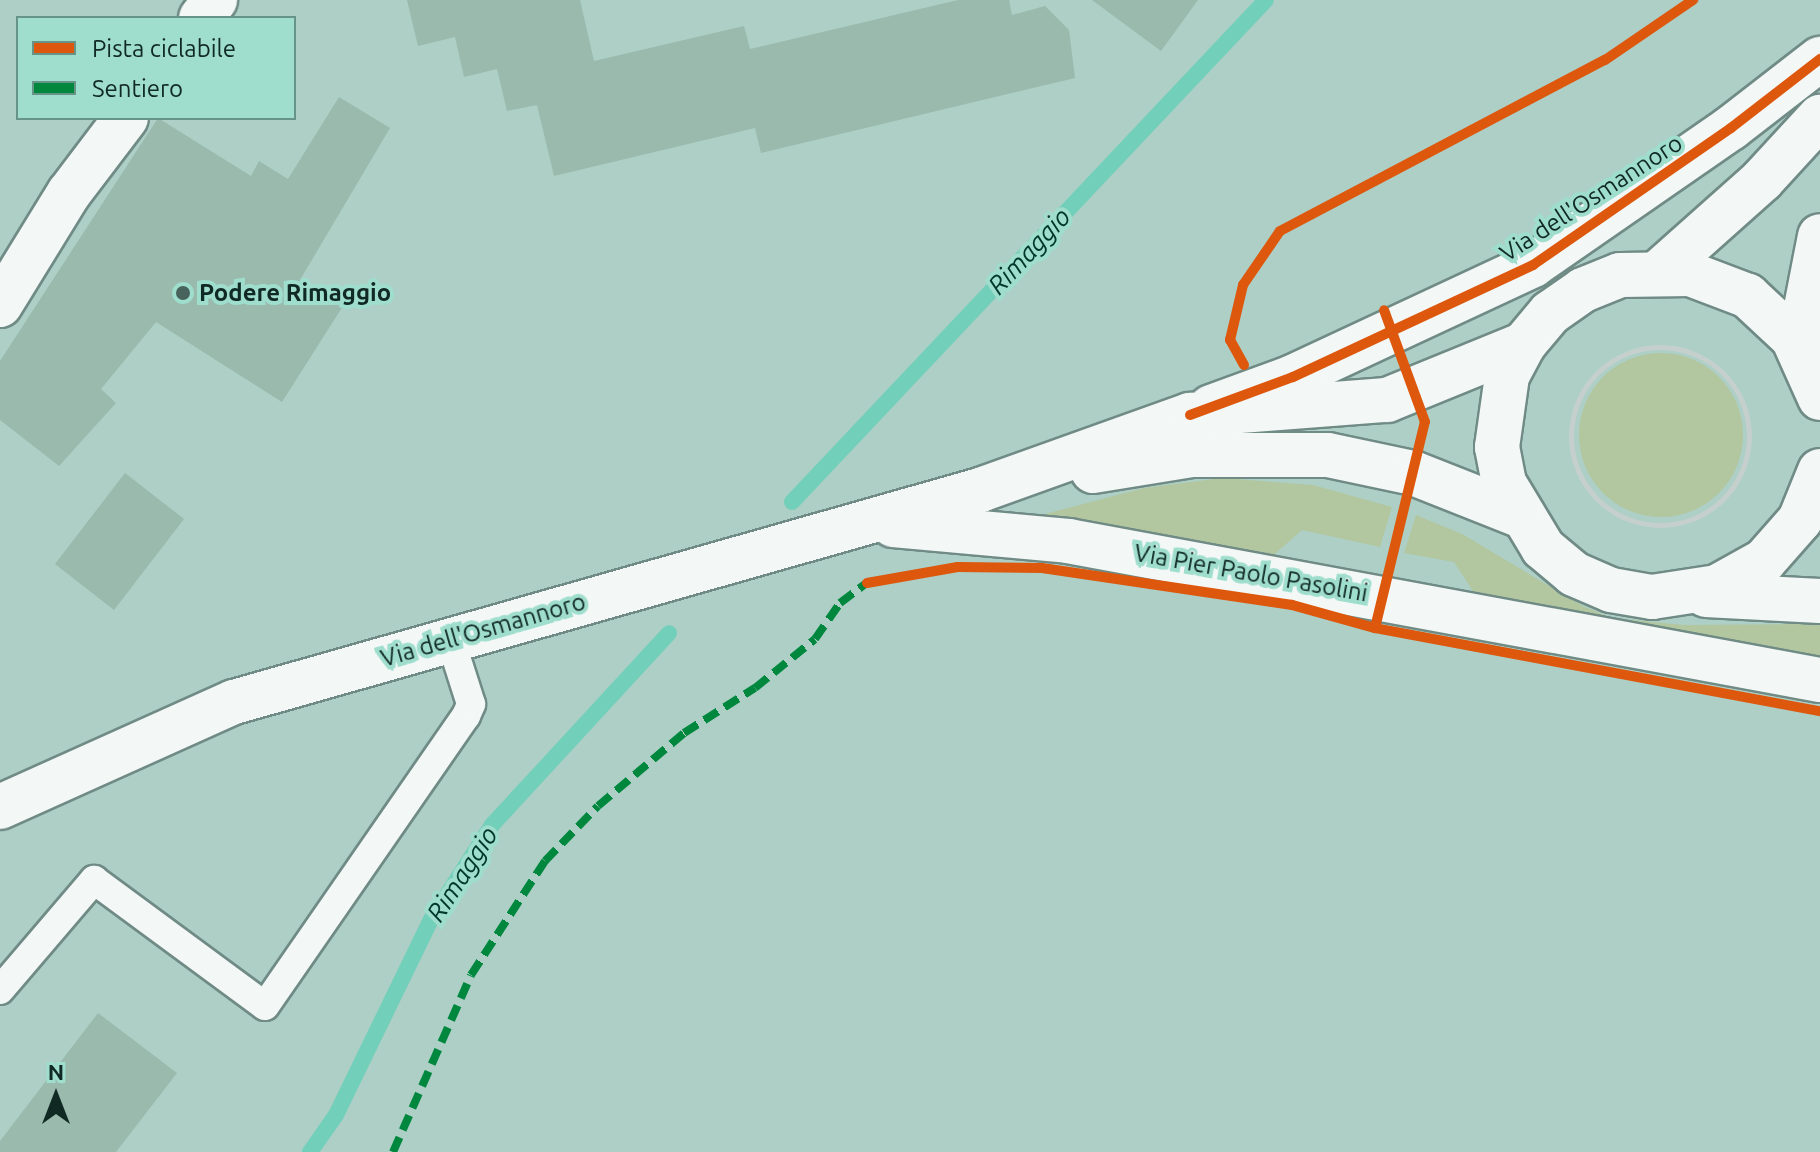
<!DOCTYPE html>
<html>
<head>
<meta charset="utf-8">
<style>
	body { margin:0 }
	#map { position:relative; width:1820px; height:1152px; overflow:hidden; background:#adcfc6; font-family:Ubuntu,sans-serif }
	div>[style] { position:absolute }
	[style*='--x'] { left:calc(var(--x)*1px); top:calc(var(--y)*1px); width:calc(var(--w)*1px); rotate:calc(var(--a)*1deg) }
	.green>* { inset:0; background:#b2c7a0 }
	.round { border-radius:50% }
	.stream>* { height:16px; margin:-8px; padding:0 8px; transform-origin:8px; border-radius:8px; background:#72cfba }
	.building>* { inset:0; background:#99baac }
	.path>* { height:5px; margin-top:-2.5px; transform-origin:0; background:repeating-linear-gradient(90deg,#c5d0cd 0 6px,transparent 0 10px) }
	.path>.ring { margin:-2.5px; padding:0; box-sizing:content-box; background:none; border:5px solid #c5d0cd; border-radius:50% }
	.roads { filter:drop-shadow(2px 0 #708b85) drop-shadow(-2px 0 #708b85) drop-shadow(0 2px #708b85) drop-shadow(0 -2px #708b85) }
	.lane>* { height:28px; margin:-14px; padding:0 14px; transform-origin:14px; border-radius:14px; background:#f3f8f6 }
	.street>* { height:44px; margin:-22px; padding:0 22px; transform-origin:22px; border-radius:22px; background:#f3f8f6 }
	.secondary>* { height:44px; margin:-22px; padding:0 22px; transform-origin:22px; border-radius:22px; background:#f3f8f6 }
	.primary>* { height:44px; margin:-22px; padding:0 22px; transform-origin:22px; border-radius:22px; background:#f3f8f6 }
	.quiet>* { height:8px; margin-top:-4px; transform-origin:0; background:repeating-linear-gradient(90deg,#00873e 0 16px,transparent 0 24px) }
	.cycleway>* { height:10px; margin:-5px; padding:0 5px; transform-origin:5px; border-radius:5px; background:#dd570d }
	.dots>* { width:22px; height:22px; translate:-50% -50%; box-sizing:border-box; border:4px solid #9fddcc; border-radius:50% }
	span { translate:-50% -50%; white-space:nowrap; text-align:center; line-height:1.15; -webkit-text-stroke:8px #9fddcc; paint-order:stroke }
	.street-label { font-size:24px; color:#102923 }
	.poi-label { font-size:24px; color:#102923; font-weight:700 }
	.left { translate:0 -50%; text-align:left }
	.water-label { font-size:26px; color:#00372d; font-style:italic }
	.legend { position:absolute; left:16px; top:16px; width:280px; height:104px; box-sizing:border-box; background:#9fddcc; border:2px solid #669588; margin:0; padding:10px 14px; list-style:none; font-size:24px; color:#102923 }
	.legend li { display:flex; align-items:center; gap:16px; height:40px }
	.legend b { width:40px; border:2px solid #669588 }
	.north { position:absolute; left:16px; top:1056px; width:80px; height:80px; -webkit-text-stroke:6px #9fddcc; paint-order:stroke; rotate:0deg; font-size:22px; font-weight:700; line-height:32px; text-align:center; color:#102923 }
	.north::after { content:''; display:block; margin:auto; width:28px; height:36px; background:#102923; clip-path:polygon(50% 0,100% 100%,50% 72%,0 100%) }
</style>
</head>
<body>
<div id="map">
	<div class="green">
		<div class="round" style="left:1579px;top:353px;width:164px;height:164px"></div>
		<div style="clip-path:polygon(1222px 478px,1313px 485px,1392px 507px,1380px 547px,1302px 530px,1267px 561px,1047px 522px,1045px 514px,1144px 488px)"></div>
		<div style="clip-path:polygon(1416px 515px,1462px 534px,1583px 606px,1612px 618px,1684px 625px,1820px 624px,1820px 664px,1478px 599px,1454px 562px,1404px 553px)"></div>
	</div>
	<div class="stream">
		<div style="--x:792;--y:502;--w:690;--a:-46.64"></div>
		<div style="--x:310;--y:1152;--w:45;--a:-54.9"></div>
		<div style="--x:336;--y:1115;--w:216;--a:-64.1"></div>
		<div style="--x:430;--y:921;--w:114;--a:-57.1"></div>
		<div style="--x:492;--y:825;--w:261;--a:-47.3"></div>
	</div>
	<div class="building">
		<div style="clip-path:polygon(407px 0,580px 0,594px 61px,744px 26px,750px 49px,958px 0,1009px 0,1012px 15px,1045px 6px,1069px 30px,1075px 78px,761px 153px,755px 128px,554px 176px,537px 105px,507px 111px,497px 69px,464px 77px,455px 37px,418px 46px)"></div>
		<div style="clip-path:polygon(1092px 0,1198px 0,1161px 51px)"></div>
		<div style="clip-path:polygon(339px 97px,390px 128px,300px 280px,343px 306px,282px 402px,156px 322px,101px 389px,116px 403px,59px 466px,0 420px,0 361px,158px 118px,251px 176px,259px 161px,288px 179px)"></div>
		<div style="clip-path:polygon(125px 473px,184px 519px,114px 610px,55px 564px)"></div>
		<div style="clip-path:polygon(98px 1013px,177px 1073px,116px 1152px,0 1152px,0 1141px)"></div>
	</div>
	<div class="path">
		<div class="ring" style="left:1571px;top:347px;width:173px;height:173px"></div>
	</div>
	<div class="roads">
		<div class="lane">
			<div style="--x:0;--y:990;--w:145;--a:-49.5"></div>
			<div style="--x:94;--y:880;--w:212;--a:36.4"></div>
			<div style="--x:265;--y:1006;--w:353;--a:-55.3"></div>
			<div style="--x:466;--y:716;--w:13;--a:-67"></div>
			<div style="--x:471;--y:704;--w:69;--a:-107.7"></div>
		</div>
		<div class="street">
			<div style="--x:201;--y:18;--w:23;--a:-52"></div>
			<div style="--x:0;--y:305;--w:132;--a:-58.4"></div>
			<div style="--x:69;--y:193;--w:94;--a:-52.8"></div>
		</div>
		<div class="secondary">
			<div style="--x:1660;--y:271;--w:137;--a:-41.7"></div>
			<div style="--x:1762;--y:180;--w:86;--a:-47.4"></div>
			<div style="--x:1809;--y:364;--w:56;--a:-93.1"></div>
			<div style="--x:1806;--y:308;--w:73;--a:-79"></div>
			<div style="--x:1211;--y:407;--w:87;--a:-20.1"></div>
			<div style="--x:1293;--y:377;--w:265;--a:-25"></div>
			<div style="--x:1533;--y:265;--w:241;--a:-34.7"></div>
			<div style="--x:1731;--y:128;--w:113;--a:-37.8"></div>
		</div>
		<div class="primary">
			<div style="--x:1820;--y:398;--w:66;--a:-114.2"></div>
			<div style="--x:1793;--y:338;--w:62;--a:-137"></div>
			<div style="--x:1748;--y:296;--w:62;--a:-159.2"></div>
			<div style="--x:1690;--y:274;--w:70;--a:179.2"></div>
			<div style="--x:1620;--y:275;--w:40;--a:158"></div>
			<div style="--x:1583;--y:290;--w:40;--a:145.1"></div>
			<div style="--x:1550;--y:313;--w:40;--a:130"></div>
			<div style="--x:1524;--y:344;--w:36;--a:118"></div>
			<div style="--x:1507;--y:376;--w:72;--a:98"></div>
			<div style="--x:1497;--y:447;--w:37;--a:79"></div>
			<div style="--x:1504;--y:483;--w:76;--a:59"></div>
			<div style="--x:1543;--y:548;--w:40;--a:40"></div>
			<div style="--x:1574;--y:574;--w:40;--a:23.4"></div>
			<div style="--x:1611;--y:590;--w:42;--a:9.7"></div>
			<div style="--x:1652;--y:597;--w:66;--a:-8.7"></div>
			<div style="--x:1717;--y:587;--w:54;--a:-29"></div>
			<div style="--x:1764;--y:561;--w:55;--a:-48.7"></div>
			<div style="--x:1800;--y:520;--w:53;--a:-67.8"></div>
			<div style="--x:1093;--y:471;--w:100;--a:-9.2"></div>
			<div style="--x:1192;--y:455;--w:136;--a:0"></div>
			<div style="--x:1328;--y:455;--w:87;--a:12"></div>
			<div style="--x:1413;--y:473;--w:114;--a:21.6"></div>
			<div style="--x:893;--y:525;--w:176;--a:5.2"></div>
			<div style="--x:1068;--y:541;--w:765;--a:10.47"></div>
			<div style="--x:1706;--y:595;--w:114;--a:3"></div>
			<div style="--x:0;--y:807;--w:256;--a:-24.2"></div>
			<div style="--x:234;--y:702;--w:776;--a:-15.86"></div>
			<div style="--x:980;--y:490;--w:223;--a:-19.7"></div>
			<div style="--x:1190;--y:415;--w:198;--a:-4.4"></div>
			<div style="--x:1387;--y:400;--w:148;--a:-22.2"></div>
		</div>
	</div>
	<div class="quiet">
		<div style="--x:393;--y:1152;--w:193;--a:-66.2"></div>
		<div style="--x:471;--y:975;--w:136;--a:-57"></div>
		<div style="--x:545;--y:861;--w:76;--a:-46.1"></div>
		<div style="--x:598;--y:806;--w:113;--a:-40.3"></div>
		<div style="--x:684;--y:733;--w:84;--a:-32.4"></div>
		<div style="--x:755;--y:688;--w:77;--a:-39.2"></div>
		<div style="--x:815;--y:639;--w:44;--a:-55.2"></div>
		<div style="--x:840;--y:603;--w:34;--a:-37"></div>
	</div>
	<div class="cycleway">
		<div style="--x:1244;--y:365;--w:29;--a:-119"></div>
		<div style="--x:1230;--y:340;--w:57;--a:-76.7"></div>
		<div style="--x:1243;--y:285;--w:65;--a:-55.6"></div>
		<div style="--x:1280;--y:231;--w:367;--a:-27.8"></div>
		<div style="--x:1605;--y:60;--w:107;--a:-34.3"></div>
		<div style="--x:1190;--y:415;--w:110;--a:-20.3"></div>
		<div style="--x:1293;--y:377;--w:265;--a:-25"></div>
		<div style="--x:1533;--y:265;--w:241;--a:-34.7"></div>
		<div style="--x:1731;--y:128;--w:113;--a:-37.8"></div>
		<div style="--x:867;--y:583;--w:92;--a:-10"></div>
		<div style="--x:958;--y:567;--w:84;--a:0.7"></div>
		<div style="--x:1042;--y:568;--w:253;--a:8.4"></div>
		<div style="--x:1292;--y:605;--w:86;--a:15.5"></div>
		<div style="--x:1375;--y:628;--w:453;--a:10.6"></div>
		<div style="--x:1375;--y:628;--w:212;--a:-76.4"></div>
		<div style="--x:1425;--y:422;--w:119;--a:-110.1"></div>
	</div>
	<div class="dots">
		<div style="left:183px;top:293px;background:#47635c"></div>
	</div>
	<div class="street-label">
		<span style="left:1591px;top:198px;rotate:-33deg">Via dell'Osmannoro</span>
		<span style="left:1251px;top:573px;rotate:10deg">Via Pier Paolo Pasolini</span>
		<span style="left:483px;top:630px;rotate:-16deg">Via dell'Osmannoro</span>
	</div>
	<div class="poi-label">
		<span class="left" style="left:199px;top:293px">Podere Rimaggio</span>
	</div>
	<div class="water-label">
		<span style="left:1029px;top:251px;rotate:-47deg">Rimaggio</span>
		<span style="left:462px;top:874px;rotate:-57deg">Rimaggio</span>
	</div>
	<ul class="legend">
	<li><b style="height:10px;background:#dd570d"></b>Pista ciclabile</li>
	<li><b style="height:10px;background:#00873e"></b>Sentiero</li>
	</ul>
	<div class="north">N</div>
</div>
</body>
</html>
